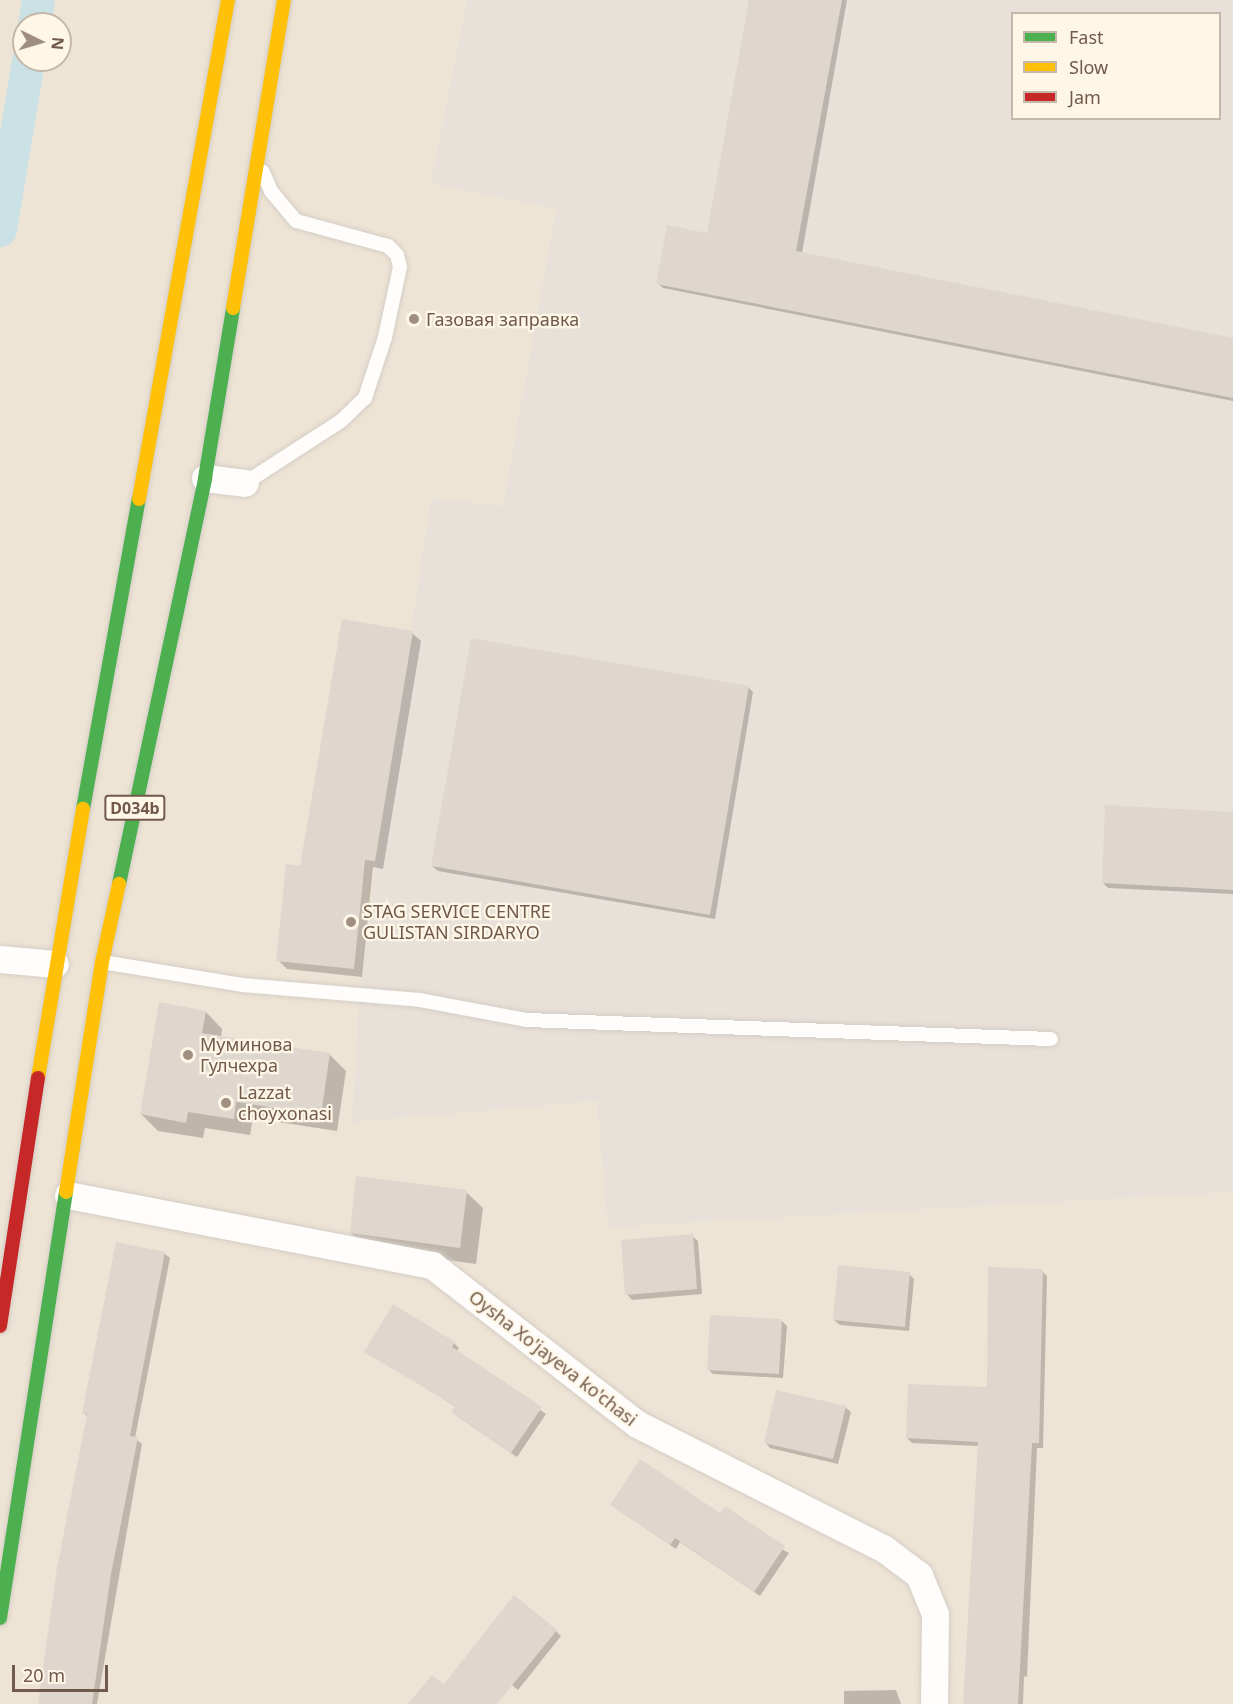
<!DOCTYPE html>
<html>
<head>
<meta charset="utf-8">
<style>
  body { margin:0 }
  #map { position:relative; width:1233px; height:1704px; overflow:hidden; background:#f5f1e8; font-family:"Noto Sans",sans-serif }
  div>[style] { position:absolute }
  .residential>* { inset:0; background:#eee4d5 }
  .industrial>* { inset:0; background:#e8e1d9 }
  .shadow>* { inset:0; background:#0003 }
  .canal>* { height:33px; margin:-16.5px; padding:0 16.5px; transform-origin:16.5px; border-radius:16.5px; background:#cae2e5 }
  .building>* { inset:0; background:#dfd7ce }
  .roads { filter:drop-shadow(0 0 2px #d4cdc5) drop-shadow(0 0 2px #d4cdc5) }
  .lane>* { height:14px; margin:-7px; padding:0 7px; transform-origin:7px; border-radius:7px; background:#fefdfc }
  .street>* { height:27px; margin:-13.5px; padding:0 13.5px; transform-origin:13.5px; border-radius:13.5px; background:#fefdfc }
  .fast>* { height:14px; margin:-7px; padding:0 7px; transform-origin:7px; border-radius:7px; background:#4caf50 }
  .slow>* { height:14px; margin:-7px; padding:0 7px; transform-origin:7px; border-radius:7px; background:#ffc107 }
  .jam>* { height:14px; margin:-7px; padding:0 7px; transform-origin:7px; border-radius:7px; background:#c62828 }
  .dots>* { width:16px; height:16px; translate:-50% -50%; box-sizing:border-box; border:3px solid #fef7e8; border-radius:50% }
  span { translate:-50% -50%; white-space:nowrap; text-align:center; line-height:1.15; -webkit-text-stroke:4.5px #fef7e8; paint-order:stroke }
  .shield-label span { padding:2px 4px; background:#fef7e8; border:2px solid; border-radius:4px; -webkit-text-stroke-width:0 }
  .shield-label { font-size:16px; color:#725a4a; font-weight:700 }
  .poi-label { font-size:18px; color:#725a4a }
  .left { translate:0 -50%; text-align:left }
  .street-label { font-size:18px; color:#725a4a }
  .legend { position:absolute; left:1011px; top:12px; width:210px; height:108px; box-sizing:border-box; background:#fef7e8; border:2px solid #c6b8a9; margin:0; padding:8px 10px; list-style:none; font-size:18px; color:#725a4a }
  .legend li { display:flex; align-items:center; gap:12px; height:30px }
  .legend b { width:30px; border:2px solid #c6b8a9 }
  .north { position:absolute; left:12px; top:12px; width:60px; height:60px; box-sizing:border-box; background:#fef7e8; border:2px solid #c6b8a9; border-radius:50%; rotate:95deg; font-size:16px; font-weight:700; line-height:24px; text-align:center; color:#725a4a }
  .north::after { content:''; display:block; margin:auto; width:21px; height:27px; background:#a08f81; clip-path:polygon(50% 0,100% 100%,50% 72%,0 100%) }
  .scale { position:absolute; left:12px; top:1665px; width:96px; height:27px; box-sizing:border-box; border:3px solid #725a4a; border-top:0; padding-left:8px; font-size:18px; line-height:21px; white-space:nowrap; color:#725a4a; -webkit-text-stroke:4px #fef7e8; paint-order:stroke }
</style>
</head>
<body>
<div id="map">
  <div class="residential">
    <div style="clip-path:polygon(evenodd,0 0,1233px 0,1233px 1704px,0 1704px,0 0,1012px 14px,1220px 14px,1220px 118px,1012px 118px,1012px 14px,0 0,24px 24px,60px 24px,60px 60px,24px 60px,24px 24px)"></div>
  </div>
  <div class="industrial">
    <div style="clip-path:polygon(evenodd,467px 0,1233px 0,1233px 1192px,608px 1227px,597px 1101px,352px 1122px,362px 961px,431px 498px,503px 506px,556px 209px,431px 183px,467px 0,1012px 14px,1220px 14px,1220px 118px,1012px 118px,1012px 14px)"></div>
  </div>
  <div class="shadow">
    <div style="clip-path:polygon(751px 0,847px 0,802px 253px,1233px 339px,1233px 401px,663px 288px,657px 283px,708px 235px)"></div>
    <div style="clip-path:polygon(412px 633px,421px 641px,383px 869px,373px 867px,362px 977px,287px 969px,278px 960px,301px 867px)"></div>
    <div style="clip-path:polygon(748px 687px,753px 692px,715px 919px,438px 871px,432px 866px)"></div>
    <div style="clip-path:polygon(1233px 813px,1233px 894px,1108px 888px,1103px 883px)"></div>
    <div style="clip-path:polygon(206px 1012px,222px 1029px,221px 1038px,330px 1055px,346px 1071px,337px 1131px,253px 1118px,250px 1135px,205px 1128px,203px 1138px,158px 1131px,141px 1114px)"></div>
    <div style="clip-path:polygon(466px 1192px,483px 1208px,476px 1264px,368px 1249px,351px 1233px)"></div>
    <div style="clip-path:polygon(692px 1236px,698px 1241px,702px 1294px,632px 1300px,627px 1294px)"></div>
    <div style="clip-path:polygon(164px 1253px,170px 1258px,135px 1438px,142px 1444px,97px 1704px,40px 1704px,88px 1417px,84px 1413px)"></div>
    <div style="clip-path:polygon(1042px 1271px,1047px 1276px,1043px 1448px,1037px 1448px,1027px 1677px,1024px 1676px,1023px 1704px,964px 1704px,979px 1446px,912px 1443px,907px 1438px,988px 1389px)"></div>
    <div style="clip-path:polygon(909px 1274px,914px 1279px,909px 1331px,840px 1325px,834px 1320px)"></div>
    <div style="clip-path:polygon(782px 1321px,787px 1326px,783px 1378px,713px 1374px,708px 1369px)"></div>
    <div style="clip-path:polygon(454px 1343px,459px 1348px,456px 1352px,546px 1414px,517px 1457px,458px 1417px,453px 1412px,456px 1407px,366px 1351px)"></div>
    <div style="clip-path:polygon(845px 1407px,851px 1412px,838px 1464px,770px 1448px,765px 1442px)"></div>
    <div style="clip-path:polygon(612px 1505px,720px 1515px,789px 1553px,760px 1596px,680px 1542px,676px 1549px)"></div>
    <div style="clip-path:polygon(556px 1631px,561px 1636px,518px 1690px,506px 1680px,487px 1704px,410px 1704px)"></div>
    <div style="clip-path:polygon(896px 1690px,901px 1704px,844px 1704px,844px 1691px)"></div>
  </div>
  <div class="canal">
    <div style="left:34px;top:24px;width:24px;rotate:-81deg"></div>
    <div style="left:0;top:230px;width:172px;rotate:-80.6deg"></div>
  </div>
  <div class="building">
    <div style="clip-path:polygon(749px 0,842px 0,796px 251px,1233px 338px,1233px 398px,656px 284px,667px 225px,707px 233px)"></div>
    <div style="clip-path:polygon(342px 619px,413px 631px,375px 861px,365px 860px,354px 969px,276px 961px,286px 864px,300px 866px)"></div>
    <div style="clip-path:polygon(471px 638px,749px 686px,710px 915px,431px 866px)"></div>
    <div style="clip-path:polygon(1105px 805px,1233px 812px,1233px 890px,1102px 883px)"></div>
    <div style="clip-path:polygon(159px 1002px,206px 1011px,202px 1033px,330px 1053px,321px 1115px,236px 1102px,234px 1119px,188px 1112px,186px 1123px,140px 1114px)"></div>
    <div style="clip-path:polygon(356px 1176px,467px 1190px,460px 1248px,350px 1233px)"></div>
    <div style="clip-path:polygon(693px 1234px,697px 1289px,625px 1295px,621px 1240px)"></div>
    <div style="clip-path:polygon(116px 1242px,165px 1252px,130px 1436px,138px 1437px,111px 1574px,92px 1704px,38px 1704px,57px 1568px,87px 1414px,82px 1413px)"></div>
    <div style="clip-path:polygon(838px 1265px,910px 1272px,905px 1327px,833px 1320px)"></div>
    <div style="clip-path:polygon(988px 1267px,1043px 1269px,1039px 1443px,1032px 1443px,1018px 1704px,963px 1704px,978px 1442px,906px 1438px,908px 1384px,987px 1387px)"></div>
    <div style="clip-path:polygon(393px 1304px,455px 1342px,452px 1347px,542px 1407px,511px 1453px,451px 1412px,455px 1406px,364px 1352px)"></div>
    <div style="clip-path:polygon(710px 1315px,782px 1319px,779px 1374px,707px 1370px)"></div>
    <div style="clip-path:polygon(776px 1390px,846px 1406px,833px 1459px,764px 1443px)"></div>
    <div style="clip-path:polygon(640px 1459px,720px 1513px,725px 1506px,785px 1546px,754px 1592px,675px 1538px,670px 1545px,610px 1505px)"></div>
    <div style="clip-path:polygon(514px 1595px,557px 1630px,497px 1704px,408px 1704px,432px 1675px,444px 1684px)"></div>
  </div>
  <div class="roads">
    <div class="lane">
      <div style="left:245px;top:483px;width:114px;rotate:-32.9deg"></div>
      <div style="left:341px;top:421px;width:33px;rotate:-44deg"></div>
      <div style="left:365px;top:398px;width:64px;rotate:-71.8deg"></div>
      <div style="left:385px;top:337px;width:72px;rotate:-77.9deg"></div>
      <div style="left:400px;top:267px;width:12px;rotate:-104deg"></div>
      <div style="left:397px;top:255px;width:13px;rotate:-135deg"></div>
      <div style="left:388px;top:246px;width:95px;rotate:-164.8deg"></div>
      <div style="left:296px;top:221px;width:39px;rotate:-130deg"></div>
      <div style="left:271px;top:191px;width:21px;rotate:-113deg"></div>
      <div style="left:102px;top:962px;width:142px;rotate:9.3deg"></div>
      <div style="left:242px;top:985px;width:178px;rotate:4.8deg"></div>
      <div style="left:419px;top:1000px;width:110px;rotate:10.5deg"></div>
      <div style="left:527px;top:1020px;width:524px;rotate:2.08deg"></div>
    </div>
    <div class="street">
      <div style="left:205px;top:478px;width:40px;rotate:7.1deg"></div>
      <div style="left:0;top:959px;width:55px;rotate:5.2deg"></div>
      <div style="left:68px;top:1195px;width:371px;rotate:10.9deg"></div>
      <div style="left:432px;top:1265px;width:259px;rotate:37.8deg"></div>
      <div style="left:637px;top:1424px;width:275px;rotate:26.8deg"></div>
      <div style="left:883px;top:1548px;width:45px;rotate:36.9deg"></div>
      <div style="left:919px;top:1575px;width:42px;rotate:67.7deg"></div>
      <div style="left:935px;top:1614px;width:90px;rotate:90.6deg"></div>
    </div>
    <div class="fast">
      <div style="left:83px;top:809px;width:315px;rotate:-79.8deg"></div>
      <div style="left:119px;top:884px;width:415px;rotate:-78deg"></div>
      <div style="left:205px;top:478px;width:172px;rotate:-80.6deg"></div>
      <div style="left:0;top:1618px;width:431px;rotate:-81.2deg"></div>
    </div>
    <div class="slow">
      <div style="left:233px;top:308px;width:312px;rotate:-80.6deg"></div>
      <div style="left:139px;top:499px;width:507px;rotate:-79.89deg"></div>
      <div style="left:38px;top:1078px;width:273px;rotate:-80.5deg"></div>
      <div style="left:66px;top:1192px;width:233px;rotate:-81.1deg"></div>
      <div style="left:102px;top:962px;width:80px;rotate:-77.7deg"></div>
    </div>
    <div class="jam">
      <div style="left:0;top:1326px;width:251px;rotate:-81.3deg"></div>
    </div>
  </div>
  <div class="dots">
    <div style="left:414px;top:319px;background:#a08f81"></div>
    <div style="left:351px;top:922px;background:#a08f81"></div>
    <div style="left:188px;top:1055px;background:#a08f81"></div>
    <div style="left:226px;top:1103px;background:#a08f81"></div>
  </div>
  <div class="shield-label">
    <span style="left:135px;top:808px">D034b</span>
  </div>
  <div class="poi-label">
    <span class="left" style="left:426px;top:319px">Газовая заправка</span>
    <span class="left" style="left:363px;top:922px">STAG SERVICE CENTRE<br>GULISTAN SIRDARYO</span>
    <span class="left" style="left:200px;top:1055px">Муминова<br>Гулчехра</span>
    <span class="left" style="left:238px;top:1103px">Lazzat<br>choyxonasi</span>
  </div>
  <div class="street-label">
    <span style="left:553px;top:1358px;rotate:38deg">Oysha Xo'jayeva ko'chasi</span>
  </div>
  <ul class="legend">
  <li><b style="height:8px;background:#4caf50"></b>Fast</li>
  <li><b style="height:8px;background:#ffc107"></b>Slow</li>
  <li><b style="height:8px;background:#c62828"></b>Jam</li>
  </ul>
  <div class="north">N</div>
  <div class="scale">20 m</div>
</div>
</body>
</html>
